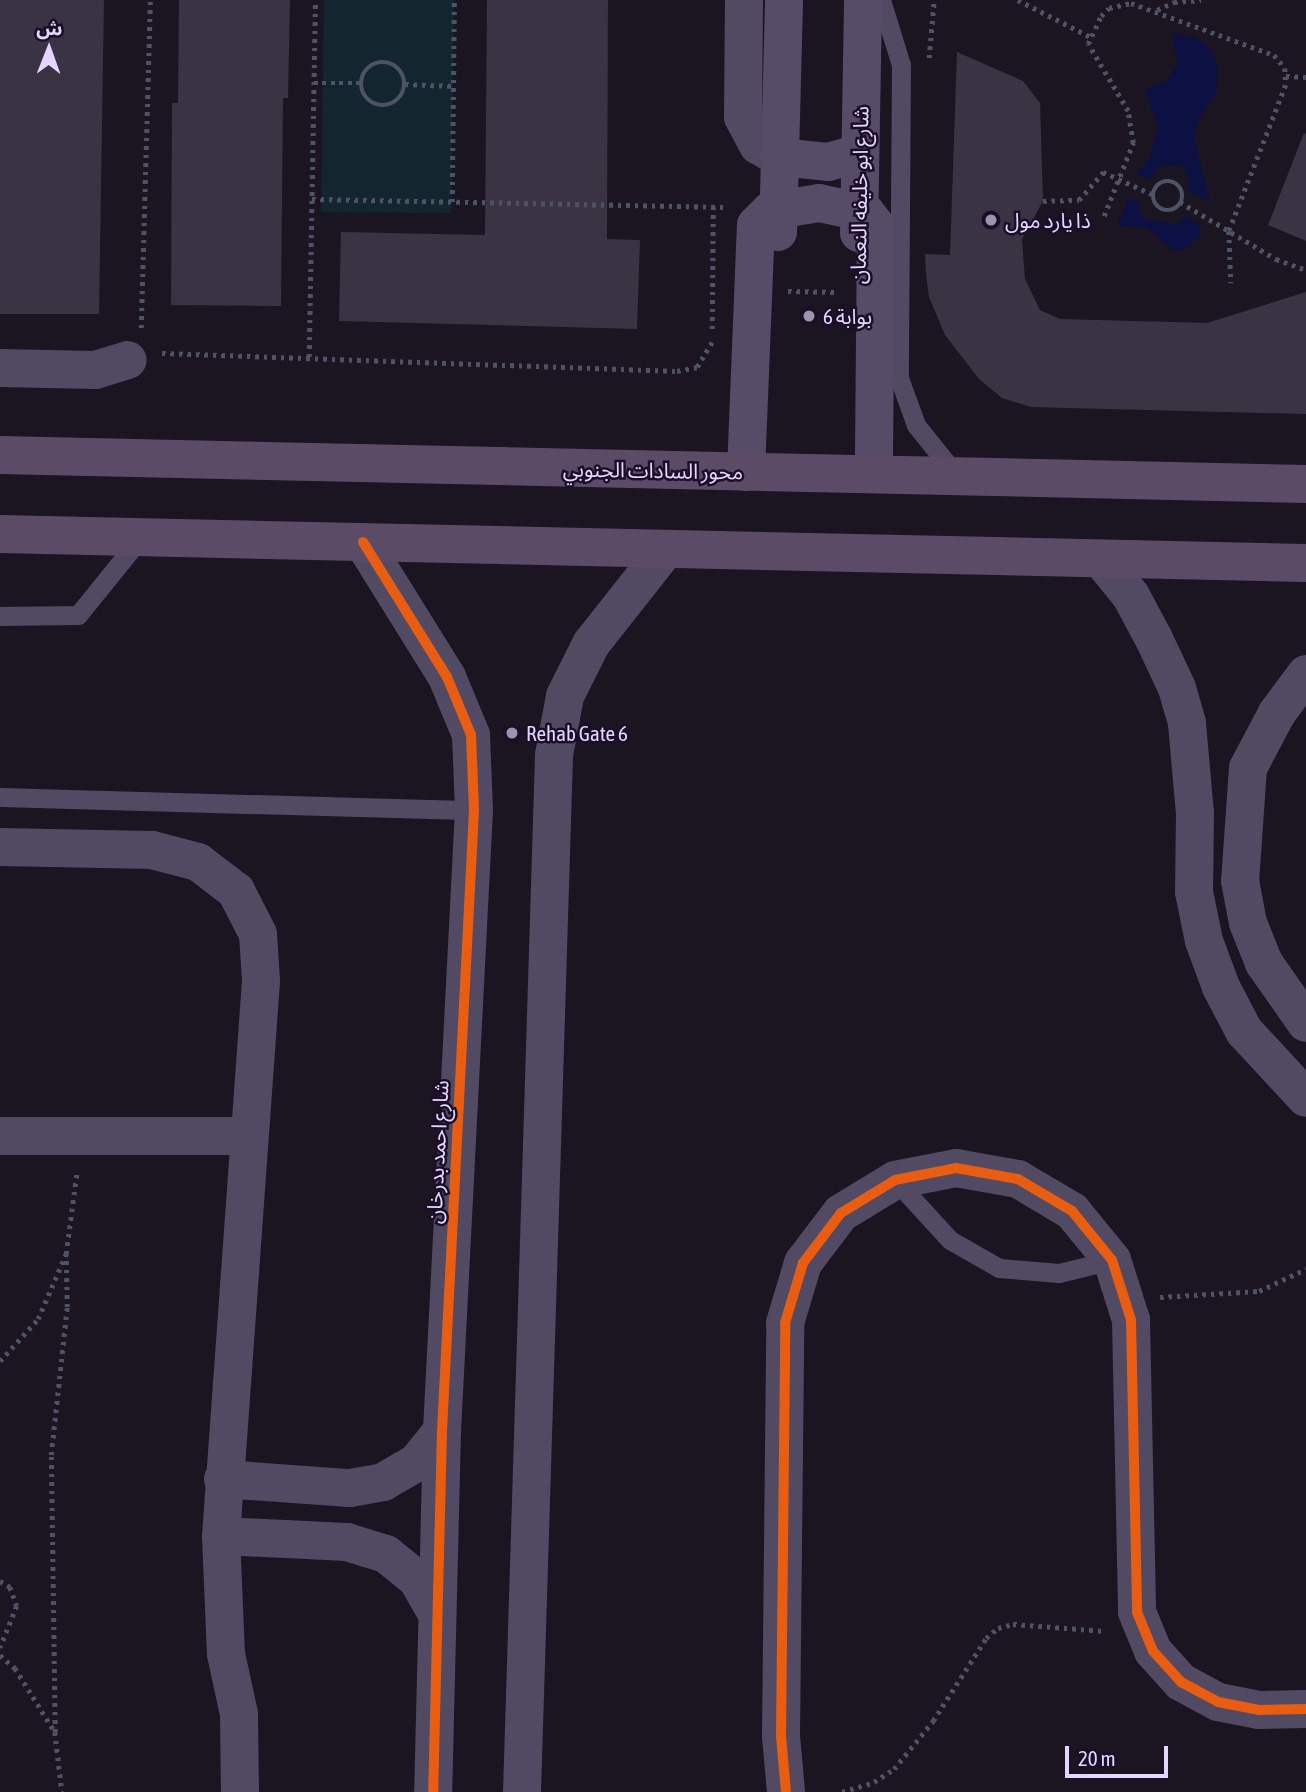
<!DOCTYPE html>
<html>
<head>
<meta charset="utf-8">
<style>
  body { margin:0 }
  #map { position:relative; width:1306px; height:1792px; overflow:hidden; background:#1b1521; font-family:"Asap Condensed","Noto Sans Arabic",sans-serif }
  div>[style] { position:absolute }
  .green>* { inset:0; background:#13262f }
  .water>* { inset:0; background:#0c1042 }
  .building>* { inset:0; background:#3a3343 }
  .path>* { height:4.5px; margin-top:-2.25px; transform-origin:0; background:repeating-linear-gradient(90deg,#4d5265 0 3.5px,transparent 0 8.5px) }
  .path>.ring { margin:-2.25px; padding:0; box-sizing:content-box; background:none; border:4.5px solid #4d5265; border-radius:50% }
  .lane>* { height:19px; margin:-9.5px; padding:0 9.5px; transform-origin:9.5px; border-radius:9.5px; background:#514a62 }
  .street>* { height:38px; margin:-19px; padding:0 19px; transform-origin:19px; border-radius:19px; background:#514a62 }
  .secondary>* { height:38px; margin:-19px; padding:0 19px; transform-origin:19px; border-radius:19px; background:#564c68 }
  .primary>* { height:38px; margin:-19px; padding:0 19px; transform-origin:19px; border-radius:19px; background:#5c4b67 }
  .cycleway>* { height:10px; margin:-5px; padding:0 5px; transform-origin:5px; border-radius:5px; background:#e95d12 }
  .dots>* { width:19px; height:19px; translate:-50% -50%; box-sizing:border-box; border:4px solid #1a0f27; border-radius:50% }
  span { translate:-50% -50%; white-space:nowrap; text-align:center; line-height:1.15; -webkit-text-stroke:5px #1a0f27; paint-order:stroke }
  .street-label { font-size:21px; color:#e5d5ff }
  .poi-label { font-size:21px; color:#e5d5ff }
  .left { translate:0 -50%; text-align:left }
  .north { position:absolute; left:14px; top:14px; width:70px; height:70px; -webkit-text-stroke:5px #1a0f27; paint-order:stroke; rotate:1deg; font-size:19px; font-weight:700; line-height:28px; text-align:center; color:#e5d5ff }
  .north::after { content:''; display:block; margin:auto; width:24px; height:32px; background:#e5d5ff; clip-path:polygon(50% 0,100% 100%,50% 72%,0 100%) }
  .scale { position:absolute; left:1065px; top:1746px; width:103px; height:32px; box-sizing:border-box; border:4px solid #e5d5ff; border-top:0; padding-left:9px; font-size:21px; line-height:24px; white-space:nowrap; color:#e5d5ff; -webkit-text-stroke:5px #1a0f27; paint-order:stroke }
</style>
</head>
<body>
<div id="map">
  <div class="green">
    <div style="clip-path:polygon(324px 0,454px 0,451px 213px,321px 212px)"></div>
  </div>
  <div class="water">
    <div style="clip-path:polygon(1172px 33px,1196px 38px,1211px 49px,1218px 67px,1216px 94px,1198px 120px,1194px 137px,1210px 201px,1188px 192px,1188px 174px,1182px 166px,1160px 165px,1151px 180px,1136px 174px,1149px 159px,1158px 128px,1145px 89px,1166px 81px,1177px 66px)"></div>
    <div style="clip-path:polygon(1129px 198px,1140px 203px,1139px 212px,1146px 219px,1176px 224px,1186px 216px,1198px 223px,1201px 234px,1187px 248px,1174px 251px,1146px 228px,1117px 225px)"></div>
  </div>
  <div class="building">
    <div style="clip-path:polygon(0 0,104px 0,99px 314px,0 314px)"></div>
    <div style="clip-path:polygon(179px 0,290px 0,288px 98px,283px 98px,281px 306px,171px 305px,172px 103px,178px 103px)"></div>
    <div style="clip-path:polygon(487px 0,608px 0,607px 239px,640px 240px,637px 329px,339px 321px,341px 232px,485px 235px)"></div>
    <div style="clip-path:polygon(957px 52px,1023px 81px,1040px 103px,1043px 201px,1022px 239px,1025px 279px,1040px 310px,1060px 319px,1207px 323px,1306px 292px,1306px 414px,1031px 407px,1002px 398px,979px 379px,945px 335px,929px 297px,926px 274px,925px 254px,950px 255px)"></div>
    <div style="clip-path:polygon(1304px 133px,1306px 134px,1306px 241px,1268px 225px)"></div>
  </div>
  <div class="path">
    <div style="left:1018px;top:0;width:80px;rotate:26.9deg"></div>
    <div style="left:1157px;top:10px;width:19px;rotate:-25deg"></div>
    <div style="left:1174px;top:2px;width:27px;rotate:-4deg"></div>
    <div style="left:929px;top:58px;width:58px;rotate:-85.1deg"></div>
    <div class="ring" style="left:361px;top:62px;width:39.5px;height:39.5px"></div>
    <div style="left:1286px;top:76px;width:20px;rotate:3deg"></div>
    <div style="left:314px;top:83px;width:47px"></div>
    <div style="left:405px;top:84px;width:48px;rotate:2.4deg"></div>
    <div class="ring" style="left:1153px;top:181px;width:25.5px;height:25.5px"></div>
    <div style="left:312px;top:199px;width:415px;rotate:1.1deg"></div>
    <div style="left:1043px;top:201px;width:36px;rotate:-2deg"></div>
    <div style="left:1079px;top:200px;width:37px;rotate:-49deg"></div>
    <div style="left:1103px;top:172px;width:56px;rotate:24.3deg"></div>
    <div style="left:452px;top:202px;width:202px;rotate:-89.4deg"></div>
    <div style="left:1180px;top:202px;width:112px;rotate:30.7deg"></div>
    <div style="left:1276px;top:259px;width:32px;rotate:20deg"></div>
    <div style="left:1104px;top:216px;width:79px;rotate:-68.3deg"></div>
    <div style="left:1133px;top:143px;width:32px;rotate:-99deg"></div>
    <div style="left:1128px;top:111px;width:78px;rotate:-120.8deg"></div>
    <div style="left:1088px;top:44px;width:31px;rotate:-65deg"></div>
    <div style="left:1101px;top:16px;width:11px;rotate:-45deg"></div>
    <div style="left:1109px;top:8px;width:23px;rotate:-13deg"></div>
    <div style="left:1131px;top:3px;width:152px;rotate:20deg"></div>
    <div style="left:1274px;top:55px;width:17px;rotate:50deg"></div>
    <div style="left:1285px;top:68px;width:17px;rotate:87deg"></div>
    <div style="left:1286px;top:85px;width:157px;rotate:111.3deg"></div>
    <div style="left:1229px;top:231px;width:52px;rotate:87.8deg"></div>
    <div style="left:788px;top:291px;width:51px;rotate:1.1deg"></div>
    <div style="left:141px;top:328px;width:328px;rotate:-88.4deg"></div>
    <div style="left:712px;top:329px;width:122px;rotate:-89.5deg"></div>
    <div style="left:162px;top:353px;width:515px;rotate:2deg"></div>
    <div style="left:677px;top:371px;width:20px;rotate:-11deg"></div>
    <div style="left:697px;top:367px;width:29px;rotate:-59deg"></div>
    <div style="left:309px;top:357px;width:357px;rotate:-89deg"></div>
    <div style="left:1160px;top:1297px;width:99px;rotate:-3.5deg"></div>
    <div style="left:1259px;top:1291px;width:52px;rotate:-25.1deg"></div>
    <div style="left:0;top:1361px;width:57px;rotate:-47.9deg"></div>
    <div style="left:38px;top:1319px;width:71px;rotate:-66.7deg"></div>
    <div style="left:66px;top:1254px;width:85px;rotate:-82.5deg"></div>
    <div style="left:0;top:1581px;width:12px;rotate:31deg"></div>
    <div style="left:10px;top:1587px;width:20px;rotate:70deg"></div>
    <div style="left:17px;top:1606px;width:45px;rotate:112deg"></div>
    <div style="left:0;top:1655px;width:20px;rotate:41deg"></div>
    <div style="left:15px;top:1668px;width:75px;rotate:58deg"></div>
    <div style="left:55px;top:1732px;width:60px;rotate:83.3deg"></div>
    <div style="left:55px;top:1732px;width:277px;rotate:-90.8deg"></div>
    <div style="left:51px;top:1455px;width:149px;rotate:-83.8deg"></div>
    <div style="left:67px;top:1307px;width:53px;rotate:-91.1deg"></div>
    <div style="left:842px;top:1792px;width:34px;rotate:-17deg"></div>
    <div style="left:874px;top:1782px;width:24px;rotate:-33deg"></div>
    <div style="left:894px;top:1769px;width:62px;rotate:-50.9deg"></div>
    <div style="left:933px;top:1721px;width:98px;rotate:-57.4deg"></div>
    <div style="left:986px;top:1638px;width:16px;rotate:-40deg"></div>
    <div style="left:998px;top:1628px;width:16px;rotate:-15deg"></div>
    <div style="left:1013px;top:1624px;width:93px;rotate:4.3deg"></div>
  </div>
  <div class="lane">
    <div style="left:881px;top:0;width:68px;rotate:72.9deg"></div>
    <div style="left:901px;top:65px;width:313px;rotate:90.4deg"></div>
    <div style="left:899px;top:378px;width:50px;rotate:70.1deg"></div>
    <div style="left:916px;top:425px;width:64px;rotate:51.3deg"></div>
    <div style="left:0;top:616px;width:78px;rotate:-0.7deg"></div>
    <div style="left:78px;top:615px;width:100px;rotate:-51.1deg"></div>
    <div style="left:0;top:797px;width:474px;rotate:1.6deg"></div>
    <div style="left:895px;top:1180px;width:81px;rotate:47.5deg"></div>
    <div style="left:950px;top:1240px;width:56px;rotate:29.7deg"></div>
    <div style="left:999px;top:1268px;width:60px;rotate:4.8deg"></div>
    <div style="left:1059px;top:1273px;width:55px;rotate:-13.8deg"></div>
  </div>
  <div class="street">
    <div style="left:744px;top:0;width:117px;rotate:90.5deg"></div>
    <div style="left:743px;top:117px;width:32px;rotate:62deg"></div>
    <div style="left:758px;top:145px;width:24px;rotate:30deg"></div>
    <div style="left:0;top:368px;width:95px;rotate:1.2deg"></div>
    <div style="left:95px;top:370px;width:34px;rotate:-17deg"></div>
    <div style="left:363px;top:542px;width:159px;rotate:58.1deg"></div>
    <div style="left:447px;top:677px;width:63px;rotate:67.5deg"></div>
    <div style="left:471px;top:735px;width:75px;rotate:87.7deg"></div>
    <div style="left:474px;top:810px;width:622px;rotate:92.95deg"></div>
    <div style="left:442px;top:1431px;width:361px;rotate:91.4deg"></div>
    <div style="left:1101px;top:559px;width:48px;rotate:51deg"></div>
    <div style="left:1131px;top:596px;width:49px;rotate:61.9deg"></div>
    <div style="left:1154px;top:639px;width:54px;rotate:64.9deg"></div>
    <div style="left:1177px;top:688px;width:37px;rotate:74deg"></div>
    <div style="left:1187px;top:724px;width:89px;rotate:84.9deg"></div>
    <div style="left:1195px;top:813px;width:79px;rotate:90.7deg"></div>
    <div style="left:1194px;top:892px;width:50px;rotate:78.5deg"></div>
    <div style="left:1204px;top:941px;width:49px;rotate:69.7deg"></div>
    <div style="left:1221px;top:987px;width:50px;rotate:62.4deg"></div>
    <div style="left:1244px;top:1031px;width:91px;rotate:47.2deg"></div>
    <div style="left:1306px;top:674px;width:49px;rotate:126.6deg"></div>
    <div style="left:1277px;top:713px;width:62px;rotate:117.8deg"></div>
    <div style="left:1248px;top:768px;width:113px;rotate:94deg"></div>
    <div style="left:1240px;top:881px;width:43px;rotate:79.2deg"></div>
    <div style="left:1248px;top:923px;width:43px;rotate:68.2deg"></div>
    <div style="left:1264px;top:963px;width:73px;rotate:55deg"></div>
    <div style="left:0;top:847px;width:152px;rotate:1.1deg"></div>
    <div style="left:152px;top:850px;width:48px;rotate:14.6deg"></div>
    <div style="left:198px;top:862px;width:48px;rotate:37.3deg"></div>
    <div style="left:236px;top:891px;width:48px;rotate:62.9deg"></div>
    <div style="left:258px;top:934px;width:47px;rotate:86.3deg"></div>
    <div style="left:261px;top:981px;width:556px;rotate:94.12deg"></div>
    <div style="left:221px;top:1536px;width:118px;rotate:87.6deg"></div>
    <div style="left:226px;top:1654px;width:61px;rotate:77.8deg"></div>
    <div style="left:239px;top:1714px;width:78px;rotate:89.3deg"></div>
    <div style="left:0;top:1136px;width:249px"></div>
    <div style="left:223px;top:1479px;width:127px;rotate:4.1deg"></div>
    <div style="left:350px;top:1488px;width:34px;rotate:-10deg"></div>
    <div style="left:383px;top:1482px;width:39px;rotate:-30deg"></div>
    <div style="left:417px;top:1462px;width:40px;rotate:-51deg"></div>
    <div style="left:221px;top:1536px;width:126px;rotate:2.7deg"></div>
    <div style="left:347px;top:1542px;width:41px;rotate:17.1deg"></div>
    <div style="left:386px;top:1554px;width:40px;rotate:39deg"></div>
    <div style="left:417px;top:1579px;width:40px;rotate:60.3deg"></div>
    <div style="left:522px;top:1792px;width:1037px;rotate:-88.23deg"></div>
    <div style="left:554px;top:755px;width:60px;rotate:-79.4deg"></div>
    <div style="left:565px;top:696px;width:58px;rotate:-63.4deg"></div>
    <div style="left:591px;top:644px;width:121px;rotate:-51.7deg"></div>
    <div style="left:786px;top:1792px;width:56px;rotate:-95.1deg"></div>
    <div style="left:781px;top:1736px;width:413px;rotate:-89.4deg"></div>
    <div style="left:785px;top:1323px;width:63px;rotate:-73.3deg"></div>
    <div style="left:803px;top:1263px;width:63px;rotate:-52.8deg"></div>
    <div style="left:841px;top:1213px;width:63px;rotate:-31.4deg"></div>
    <div style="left:895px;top:1180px;width:62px;rotate:-11.1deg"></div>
    <div style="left:956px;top:1168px;width:63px;rotate:10.1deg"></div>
    <div style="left:1018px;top:1179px;width:63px;rotate:30.7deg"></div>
    <div style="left:1072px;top:1211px;width:63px;rotate:50.8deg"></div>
    <div style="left:1112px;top:1260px;width:63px;rotate:72.4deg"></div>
    <div style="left:1131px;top:1320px;width:292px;rotate:88.8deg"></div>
    <div style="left:1137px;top:1612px;width:42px;rotate:67.7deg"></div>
    <div style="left:1153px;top:1651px;width:42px;rotate:47.9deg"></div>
    <div style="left:1181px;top:1682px;width:42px;rotate:28.4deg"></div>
    <div style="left:1218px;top:1702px;width:42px;rotate:11deg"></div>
    <div style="left:1259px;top:1710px;width:47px;rotate:-1.2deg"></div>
  </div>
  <div class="secondary">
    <div style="left:779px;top:157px;width:49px;rotate:5.8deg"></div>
    <div style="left:828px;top:162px;width:33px;rotate:-16deg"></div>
    <div style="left:778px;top:232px;width:232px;rotate:-88.5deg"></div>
    <div style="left:859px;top:233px;width:233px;rotate:-89deg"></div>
    <div style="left:746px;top:472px;width:247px;rotate:-87.7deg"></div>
    <div style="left:756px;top:225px;width:20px;rotate:-45deg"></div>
    <div style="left:770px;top:211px;width:50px;rotate:-9.3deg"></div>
    <div style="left:819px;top:203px;width:48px;rotate:12deg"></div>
    <div style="left:866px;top:213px;width:16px;rotate:52deg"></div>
    <div style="left:876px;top:226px;width:247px;rotate:90.5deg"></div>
  </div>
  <div class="primary">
    <div style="left:0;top:455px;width:1306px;rotate:1.27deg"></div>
    <div style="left:0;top:534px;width:1306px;rotate:1.27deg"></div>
  </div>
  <div class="cycleway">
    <div style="left:363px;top:542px;width:159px;rotate:58.1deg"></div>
    <div style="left:447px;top:677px;width:63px;rotate:67.5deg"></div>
    <div style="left:471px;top:735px;width:75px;rotate:87.7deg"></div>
    <div style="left:474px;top:810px;width:622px;rotate:92.95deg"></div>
    <div style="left:442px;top:1431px;width:361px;rotate:91.4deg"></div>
    <div style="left:786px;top:1792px;width:56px;rotate:-95.1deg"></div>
    <div style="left:781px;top:1736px;width:413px;rotate:-89.4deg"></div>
    <div style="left:785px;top:1323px;width:63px;rotate:-73.3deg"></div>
    <div style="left:803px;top:1263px;width:63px;rotate:-52.8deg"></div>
    <div style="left:841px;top:1213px;width:63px;rotate:-31.4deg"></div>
    <div style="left:895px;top:1180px;width:62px;rotate:-11.1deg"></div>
    <div style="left:956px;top:1168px;width:63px;rotate:10.1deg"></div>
    <div style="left:1018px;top:1179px;width:63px;rotate:30.7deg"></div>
    <div style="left:1072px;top:1211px;width:63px;rotate:50.8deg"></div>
    <div style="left:1112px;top:1260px;width:63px;rotate:72.4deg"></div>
    <div style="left:1131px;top:1320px;width:292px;rotate:88.8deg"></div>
    <div style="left:1137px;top:1612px;width:42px;rotate:67.7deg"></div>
    <div style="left:1153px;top:1651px;width:42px;rotate:47.9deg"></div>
    <div style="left:1181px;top:1682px;width:42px;rotate:28.4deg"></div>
    <div style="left:1218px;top:1702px;width:42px;rotate:11deg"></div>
    <div style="left:1259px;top:1710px;width:47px;rotate:-1.2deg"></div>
  </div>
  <div class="dots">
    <div style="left:991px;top:220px;background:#9e92b1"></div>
    <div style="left:809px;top:316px;background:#9e92b1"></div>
    <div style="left:512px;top:733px;background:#9e92b1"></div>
  </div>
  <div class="street-label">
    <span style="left:859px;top:195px;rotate:-89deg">شارع ابو خليفه النعمان</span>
    <span style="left:653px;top:470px;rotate:1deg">محور السادات الجنوبي</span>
    <span style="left:437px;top:1152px;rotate:-87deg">شارع احمد بدرخان</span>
  </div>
  <div class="poi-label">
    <span class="left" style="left:1005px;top:220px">ذا يارد مول</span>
    <span class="left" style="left:823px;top:316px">بوابة 6</span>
    <span class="left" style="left:526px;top:733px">Rehab Gate 6</span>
  </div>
  <div class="north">ش</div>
  <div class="scale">20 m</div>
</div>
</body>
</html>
